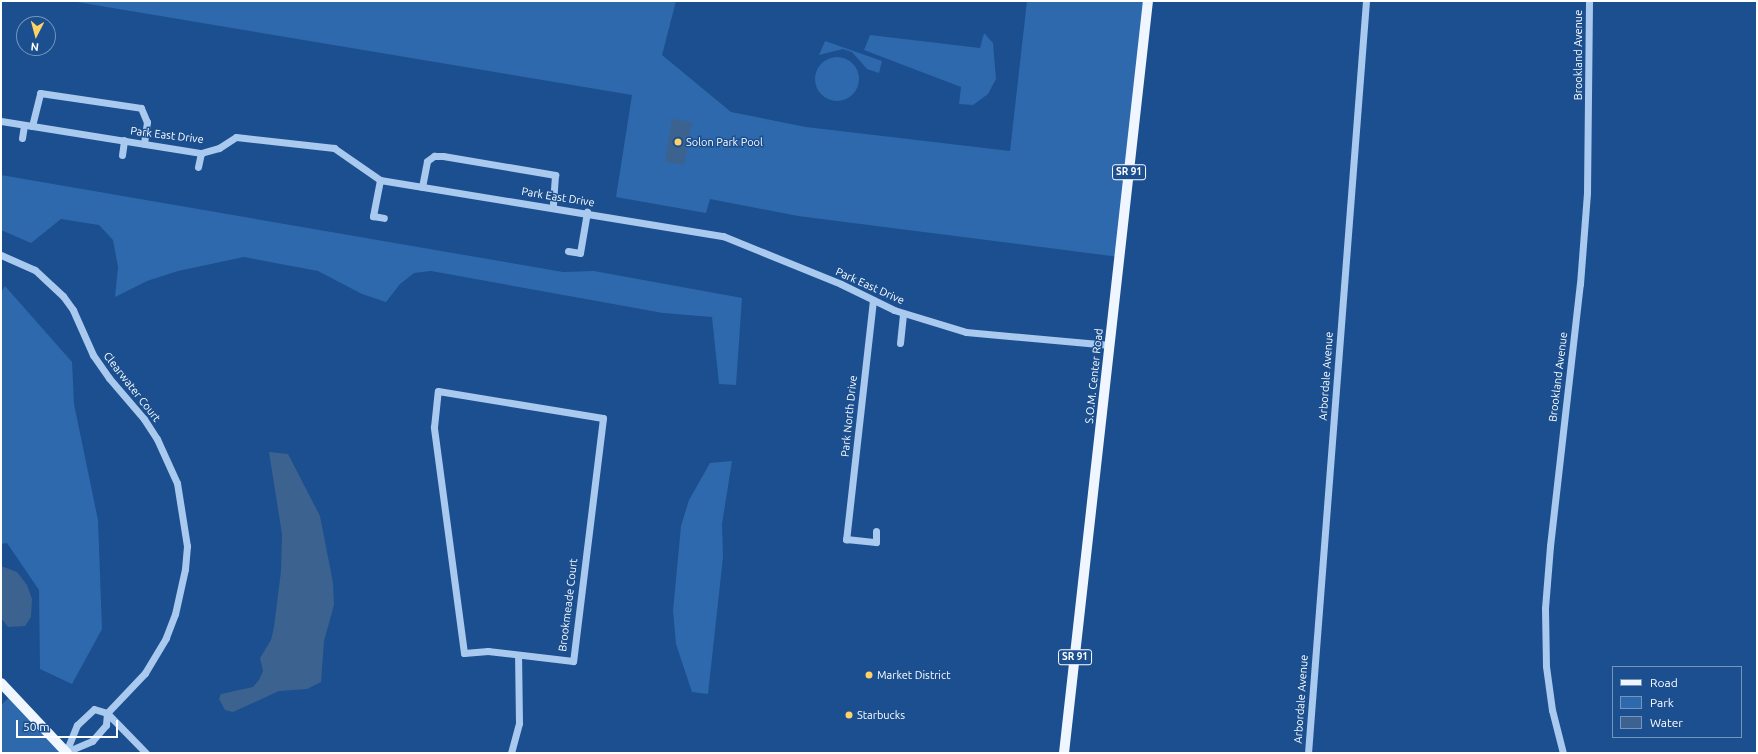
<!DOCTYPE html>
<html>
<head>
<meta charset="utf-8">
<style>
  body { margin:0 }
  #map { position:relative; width:1758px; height:754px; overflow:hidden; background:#1b4f8f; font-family:Ubuntu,sans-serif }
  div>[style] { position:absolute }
  .green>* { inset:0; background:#2e69ad }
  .round { border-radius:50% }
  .water>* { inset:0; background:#3c6290 }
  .minor>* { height:7px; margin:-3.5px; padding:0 3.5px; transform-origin:3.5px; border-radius:3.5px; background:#a9c9ee }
  .major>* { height:10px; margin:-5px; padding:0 5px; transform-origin:5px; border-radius:5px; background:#f0f6ff }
  .dots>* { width:11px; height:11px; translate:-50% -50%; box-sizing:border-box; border:2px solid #1b4f8f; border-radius:50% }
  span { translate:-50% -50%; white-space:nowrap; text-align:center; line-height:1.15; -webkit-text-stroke:3px #1b4f8f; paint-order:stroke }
  .shield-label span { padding:1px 3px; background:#1b4f8f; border:1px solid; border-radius:3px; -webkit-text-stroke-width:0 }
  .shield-label { font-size:10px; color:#fff; font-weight:700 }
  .street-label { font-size:11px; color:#fff }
  .poi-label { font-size:11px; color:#fff }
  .left { translate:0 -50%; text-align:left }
  .frame { position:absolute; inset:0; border:2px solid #fff; pointer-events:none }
  .legend { position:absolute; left:1612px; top:666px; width:130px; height:72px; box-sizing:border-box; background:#1b4f8f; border:1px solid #7695bc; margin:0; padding:5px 7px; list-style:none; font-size:12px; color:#fff }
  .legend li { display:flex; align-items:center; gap:8px; height:20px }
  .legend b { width:20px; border:1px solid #7695bc }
  .north { position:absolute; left:16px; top:16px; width:40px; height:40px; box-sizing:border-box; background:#1b4f8f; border:1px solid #7695bc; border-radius:50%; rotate:186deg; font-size:11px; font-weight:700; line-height:16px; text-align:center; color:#fff }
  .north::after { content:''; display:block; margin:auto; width:14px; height:18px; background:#ffd166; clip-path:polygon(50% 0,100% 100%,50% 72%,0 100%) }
  .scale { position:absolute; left:16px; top:720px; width:102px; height:18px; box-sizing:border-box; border:2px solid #fff; border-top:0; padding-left:5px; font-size:12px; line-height:14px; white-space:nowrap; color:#fff; -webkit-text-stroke:3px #1b4f8f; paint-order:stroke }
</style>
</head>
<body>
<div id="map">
  <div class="green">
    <div style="clip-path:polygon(71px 1px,676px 1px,662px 55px,731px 112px,806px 127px,1010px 151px,1027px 1px,1148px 1px,1119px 257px,798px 216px,710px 199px,706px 213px,616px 197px,632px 95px)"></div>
    <div style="clip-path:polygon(984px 33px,993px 43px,996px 79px,988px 94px,973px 105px,959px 104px,961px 87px,864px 50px,870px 35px,980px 48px)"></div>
    <div style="clip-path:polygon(825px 41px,882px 61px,879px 73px,867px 69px,852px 52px,843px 49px,819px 55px)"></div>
    <div class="round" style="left:815px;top:57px;width:44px;height:44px"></div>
    <div style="clip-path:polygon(1px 175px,563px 272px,594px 271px,742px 298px,736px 385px,719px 384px,712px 317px,663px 313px,431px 271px,414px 273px,400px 284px,386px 302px,362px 294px,318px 271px,244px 257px,178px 271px,147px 281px,115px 297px,118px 267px,113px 240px,99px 225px,61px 219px,31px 243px,1px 230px)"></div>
    <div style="clip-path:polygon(5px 286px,72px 362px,74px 404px,98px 520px,102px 629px,72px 684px,40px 669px,39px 590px,7px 543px,1px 544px,1px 292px)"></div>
    <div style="clip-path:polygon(732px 461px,722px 524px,723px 557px,708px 694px,692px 692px,676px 644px,673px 611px,681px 526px,689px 500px,710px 463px)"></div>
    <div style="clip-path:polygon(12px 695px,67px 753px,1px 753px,1px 705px)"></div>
  </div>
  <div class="water">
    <div style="clip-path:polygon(672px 119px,692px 122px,684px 165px,665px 162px)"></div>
    <div style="clip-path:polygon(269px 452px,288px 454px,320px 516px,333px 583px,334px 605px,324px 641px,321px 682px,307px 689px,279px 691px,233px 712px,225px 710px,219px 699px,221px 694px,253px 687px,259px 680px,263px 671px,260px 658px,271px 640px,274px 627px,281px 571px,282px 534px)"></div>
    <div style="clip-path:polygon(1px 566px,17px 572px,27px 585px,32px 599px,31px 617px,25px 626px,8px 627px,1px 618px)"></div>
  </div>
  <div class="minor">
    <div style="left:1px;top:121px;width:203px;rotate:9.1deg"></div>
    <div style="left:201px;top:153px;width:19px;rotate:-16deg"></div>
    <div style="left:219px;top:148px;width:20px;rotate:-33deg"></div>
    <div style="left:236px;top:137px;width:99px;rotate:6.4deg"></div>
    <div style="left:334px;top:148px;width:56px;rotate:34.8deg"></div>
    <div style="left:380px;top:180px;width:348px;rotate:9.3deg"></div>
    <div style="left:723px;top:236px;width:127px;rotate:22.1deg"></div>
    <div style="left:841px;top:284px;width:59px;rotate:26.1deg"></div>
    <div style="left:894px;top:310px;width:75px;rotate:17deg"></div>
    <div style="left:966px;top:332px;width:144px;rotate:5.2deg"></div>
    <div style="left:32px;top:126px;width:34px;rotate:-76deg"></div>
    <div style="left:40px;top:93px;width:102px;rotate:8.4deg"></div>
    <div style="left:141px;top:108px;width:15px;rotate:67deg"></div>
    <div style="left:147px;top:122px;width:22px;rotate:98deg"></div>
    <div style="left:22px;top:138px;width:13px;rotate:-81deg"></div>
    <div style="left:122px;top:155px;width:15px;rotate:-82deg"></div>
    <div style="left:198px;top:167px;width:14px;rotate:-78deg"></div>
    <div style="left:380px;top:180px;width:37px;rotate:101deg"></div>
    <div style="left:373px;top:216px;width:11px;rotate:10deg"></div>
    <div style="left:422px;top:187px;width:26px;rotate:-79deg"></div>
    <div style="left:427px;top:161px;width:9px;rotate:-36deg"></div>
    <div style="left:434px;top:156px;width:9px"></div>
    <div style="left:443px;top:156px;width:114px;rotate:9.6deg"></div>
    <div style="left:555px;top:175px;width:32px;rotate:94deg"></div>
    <div style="left:568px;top:251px;width:12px;rotate:9deg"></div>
    <div style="left:580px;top:253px;width:42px;rotate:-80.3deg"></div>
    <div style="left:1px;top:255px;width:37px;rotate:24deg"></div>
    <div style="left:35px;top:270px;width:38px;rotate:43deg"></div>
    <div style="left:63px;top:296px;width:17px;rotate:54deg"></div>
    <div style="left:73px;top:310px;width:49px;rotate:66deg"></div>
    <div style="left:93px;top:355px;width:28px;rotate:55deg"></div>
    <div style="left:109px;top:378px;width:54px;rotate:49.5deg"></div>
    <div style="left:144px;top:419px;width:24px;rotate:57deg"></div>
    <div style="left:157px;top:439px;width:48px;rotate:65.6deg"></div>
    <div style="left:177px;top:483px;width:64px;rotate:81deg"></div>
    <div style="left:187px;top:546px;width:23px;rotate:95deg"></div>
    <div style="left:185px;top:569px;width:46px;rotate:102.5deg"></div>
    <div style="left:175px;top:614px;width:26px;rotate:111deg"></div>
    <div style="left:166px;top:638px;width:41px;rotate:121deg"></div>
    <div style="left:145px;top:673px;width:55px;rotate:133.5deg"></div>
    <div style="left:107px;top:713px;width:56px;rotate:45.7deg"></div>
    <div style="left:873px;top:300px;width:241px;rotate:96.4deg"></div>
    <div style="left:846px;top:539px;width:30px;rotate:6deg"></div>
    <div style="left:876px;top:542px;width:11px;rotate:-90deg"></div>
    <div style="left:900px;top:343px;width:30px;rotate:-84deg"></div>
    <div style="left:438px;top:391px;width:167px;rotate:9.3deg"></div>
    <div style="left:603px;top:418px;width:245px;rotate:97deg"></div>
    <div style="left:573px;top:661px;width:86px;rotate:-173.3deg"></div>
    <div style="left:488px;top:651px;width:24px;rotate:175deg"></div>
    <div style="left:464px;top:653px;width:228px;rotate:-97.6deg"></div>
    <div style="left:434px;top:427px;width:36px;rotate:-84deg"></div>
    <div style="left:94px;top:709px;width:14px;rotate:17deg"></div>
    <div style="left:107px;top:713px;width:12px;rotate:95deg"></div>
    <div style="left:106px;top:725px;width:21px;rotate:131deg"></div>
    <div style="left:92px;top:741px;width:28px;rotate:157deg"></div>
    <div style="left:66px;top:752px;width:29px;rotate:-68deg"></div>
    <div style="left:77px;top:725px;width:23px;rotate:-43deg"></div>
    <div style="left:511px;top:753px;width:31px;rotate:-75deg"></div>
    <div style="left:519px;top:723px;width:68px;rotate:-90.8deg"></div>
    <div style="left:1308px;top:753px;width:754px;rotate:-85.59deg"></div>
    <div style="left:1563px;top:753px;width:44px;rotate:-104.3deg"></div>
    <div style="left:1552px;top:710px;width:44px;rotate:-97.8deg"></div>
    <div style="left:1546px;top:666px;width:58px;rotate:-91deg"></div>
    <div style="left:1545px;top:608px;width:62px;rotate:-85.4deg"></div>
    <div style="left:1550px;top:546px;width:264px;rotate:-83.5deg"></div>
    <div style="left:1580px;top:284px;width:91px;rotate:-85.6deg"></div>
    <div style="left:1587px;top:193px;width:192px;rotate:-89.4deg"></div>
  </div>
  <div class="major">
    <div style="left:1px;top:683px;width:96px;rotate:46.7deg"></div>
    <div style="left:1064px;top:753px;width:757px;rotate:-83.63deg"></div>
  </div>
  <div class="dots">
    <div style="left:678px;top:142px;background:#ffd166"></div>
    <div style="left:869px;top:675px;background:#ffd166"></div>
    <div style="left:849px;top:715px;background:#ffd166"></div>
  </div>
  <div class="shield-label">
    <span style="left:1129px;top:172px">SR 91</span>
    <span style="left:1075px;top:657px">SR 91</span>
  </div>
  <div class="street-label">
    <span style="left:1578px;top:55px;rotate:-90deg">Brookland Avenue</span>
    <span style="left:167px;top:135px;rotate:7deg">Park East Drive</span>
    <span style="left:558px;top:197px;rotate:9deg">Park East Drive</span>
    <span style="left:870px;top:286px;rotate:24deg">Park East Drive</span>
    <span style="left:1094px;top:376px;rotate:-84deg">S.O.M. Center Road</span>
    <span style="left:1326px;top:376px;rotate:-86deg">Arbordale Avenue</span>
    <span style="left:1558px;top:377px;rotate:-83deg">Brookland Avenue</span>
    <span style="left:132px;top:387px;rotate:52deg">Clearwater Court</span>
    <span style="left:849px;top:416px;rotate:-84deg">Park North Drive</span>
    <span style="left:568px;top:605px;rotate:-83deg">Brookmeade Court</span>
    <span style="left:1301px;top:699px;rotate:-86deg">Arbordale Avenue</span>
  </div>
  <div class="poi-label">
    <span class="left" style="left:686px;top:142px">Solon Park Pool</span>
    <span class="left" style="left:877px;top:675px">Market District</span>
    <span class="left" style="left:857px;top:715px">Starbucks</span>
  </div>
  <div class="frame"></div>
  <ul class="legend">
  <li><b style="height:5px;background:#f0f6ff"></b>Road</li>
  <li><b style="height:11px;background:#2e69ad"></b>Park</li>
  <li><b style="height:11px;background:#3c6290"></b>Water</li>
  </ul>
  <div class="north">N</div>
  <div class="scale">50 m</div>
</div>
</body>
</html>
